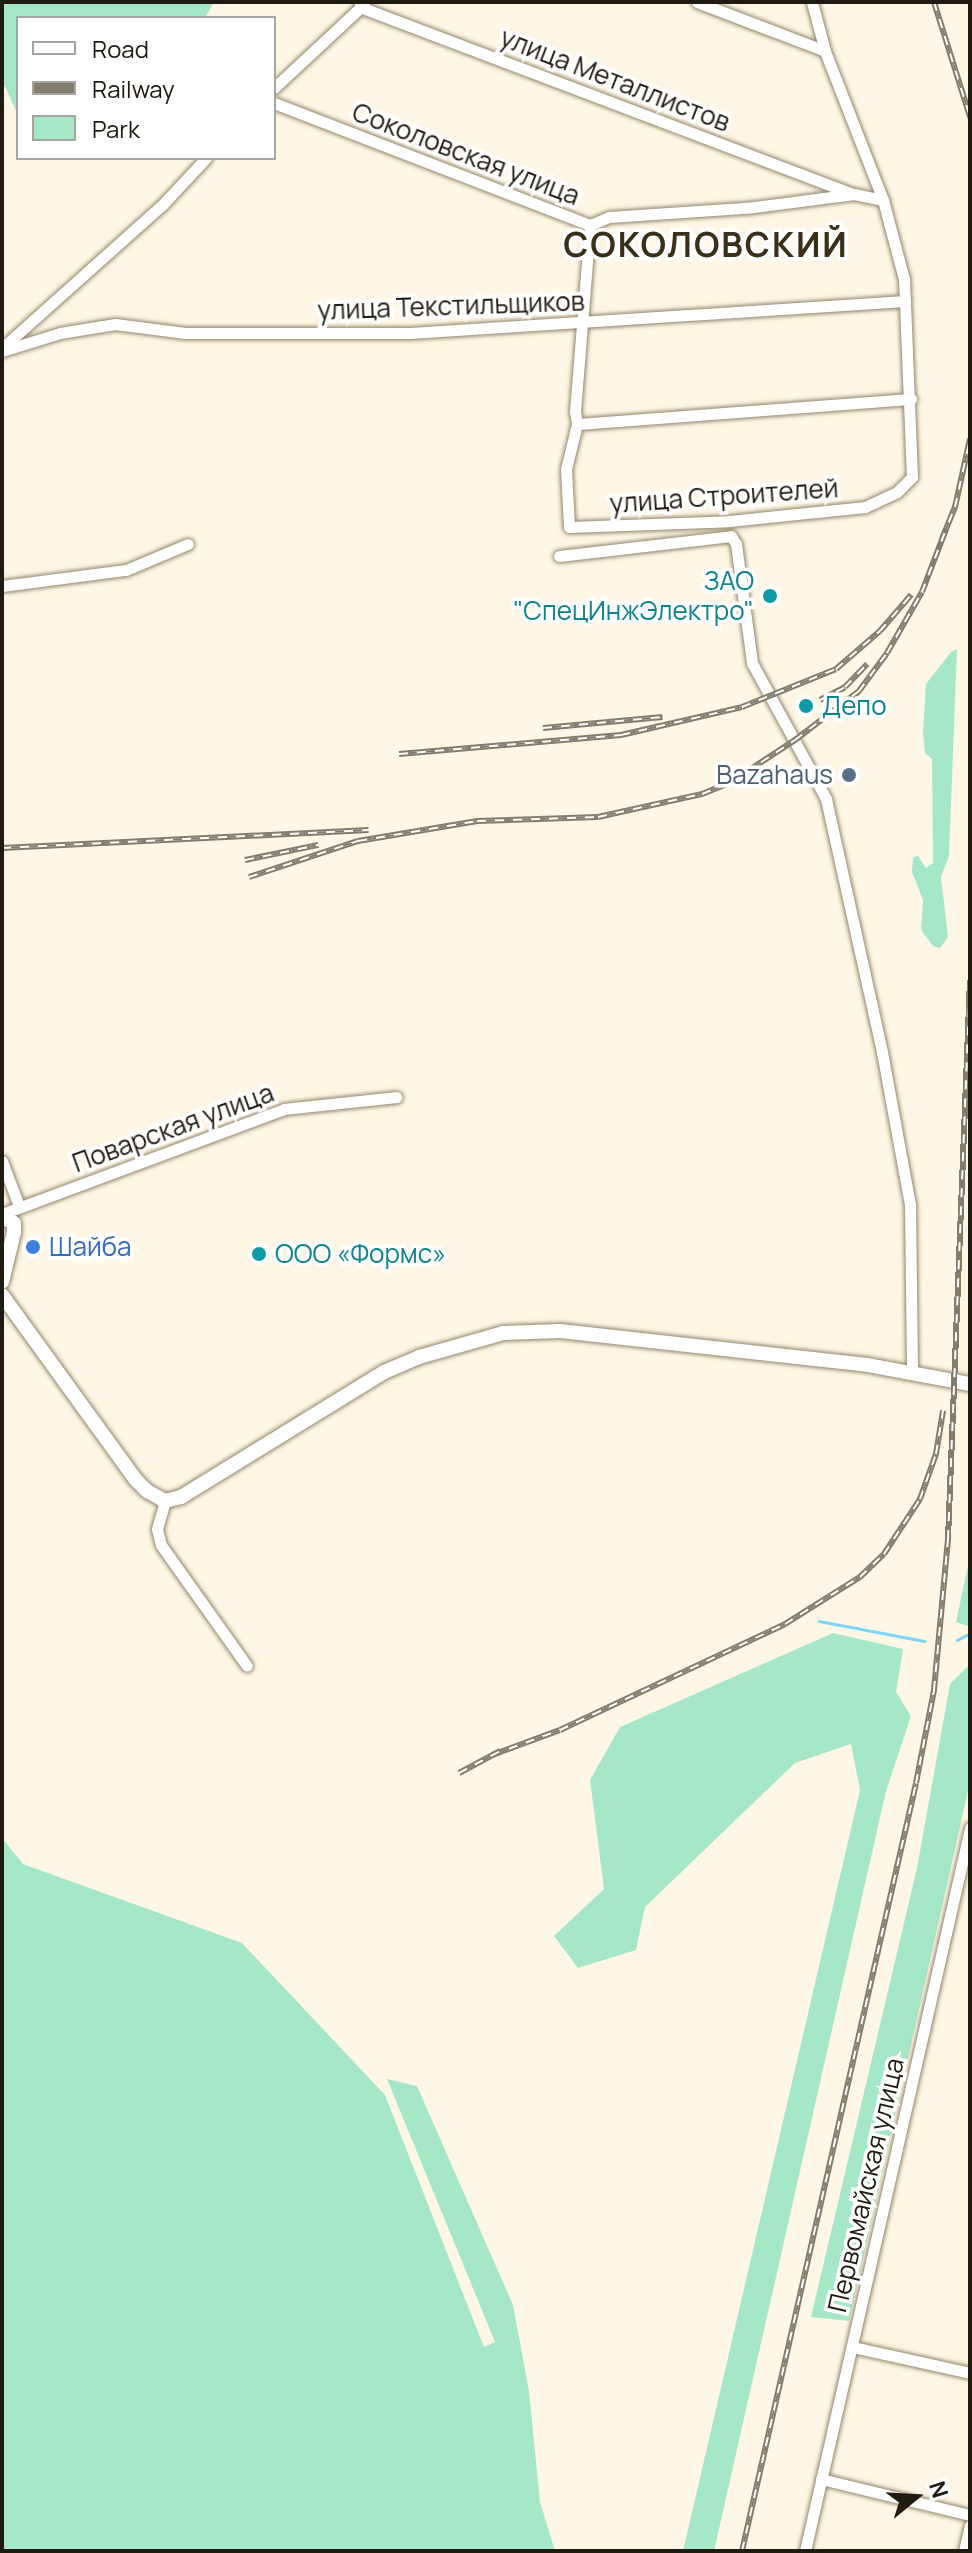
<!DOCTYPE html>
<html>
<head>
<meta charset="utf-8">
<style>
  body { margin:0 }
  #map { position:relative; width:972px; height:2553px; overflow:hidden; background:#fff7e5; font-family:Manrope,sans-serif }
  div>[style] { position:absolute }
  .green>* { inset:0; background:#a6e7c8 }
  .stream>* { height:3px; margin:-1.5px; padding:0 1.5px; transform-origin:1.5px; border-radius:1.5px; background:#7cd4f7 }
  .roads { filter:drop-shadow(0 0 2px #92866a) drop-shadow(0 0 2px #92866a) }
  .minor>* { height:11px; margin:-5.5px; padding:0 5.5px; transform-origin:5.5px; border-radius:5.5px; background:#fff }
  .tertiary>* { height:14px; margin:-7px; padding:0 7px; transform-origin:7px; border-radius:7px; background:#fff }
  .rail>* { height:6px; margin-top:-3px; transform-origin:0; background:repeating-linear-gradient(90deg,#fff 0 9px,#837d6e 0 18px); box-sizing:border-box; border-block:2px solid #837d6e }
  .dots>* { width:22px; height:22px; translate:-50% -50%; box-sizing:border-box; border:4px solid #fff; border-radius:50% }
  span { translate:-50% -50%; white-space:nowrap; text-align:center; line-height:1.15; -webkit-text-stroke:7px #fff; paint-order:stroke }
  .street-label { font-size:26px; color:#201b10 }
  .culture-label { font-size:26px; color:#0d838f }
  .right { translate:-100% -50%; text-align:right }
  .left { translate:0 -50%; text-align:left }
  .service-label { font-size:26px; color:#4e5e75 }
  .shop-label { font-size:26px; color:#366cbe }
  .district-label { font-size:34px; color:#3a3017; font-weight:700; letter-spacing:2px }
  .frame { position:absolute; inset:0; border:4px solid #201b10; pointer-events:none }
  .legend { position:absolute; left:16px; top:16px; width:260px; height:144px; box-sizing:border-box; background:#fff; border:2px solid #a6a49f; margin:0; padding:10px 14px; list-style:none; font-size:24px; color:#201b10 }
  .legend li { display:flex; align-items:center; gap:16px; height:40px }
  .legend b { width:40px; border:2px solid #a6a49f }
  .north { position:absolute; left:876px; top:2457px; width:80px; height:80px; -webkit-text-stroke:6px #fff; paint-order:stroke; rotate:72deg; font-size:22px; font-weight:700; line-height:32px; text-align:center; color:#201b10 }
  .north::after { content:''; display:block; margin:auto; width:28px; height:36px; background:#201b10; clip-path:polygon(50% 0,100% 100%,50% 72%,0 100%) }
</style>
</head>
<body>
<div id="map">
  <div class="green">
    <div style="clip-path:polygon(3px 2px,214px 2px,205px 18px,18px 18px,18px 115px,2px 80px)"></div>
    <div style="clip-path:polygon(957px 649px,949px 856px,941px 877px,948px 937px,940px 948px,933px 946px,921px 930px,923px 900px,912px 872px,913px 857px,918px 856px,926px 868px,933px 863px,932px 759px,925px 753px,923px 732px,926px 684px,951px 652px)"></div>
    <div style="clip-path:polygon(970px 1556px,970px 1627px,956px 1622px)"></div>
    <div style="clip-path:polygon(833px 1633px,903px 1649px,896px 1692px,911px 1716px,886px 1791px,714px 2551px,683px 2551px,860px 1790px,851px 1744px,795px 1763px,645px 1907px,636px 1950px,578px 1968px,554px 1936px,604px 1889px,590px 1780px,620px 1727px)"></div>
    <div style="clip-path:polygon(970px 1664px,970px 1782px,849px 2321px,811px 2317px,917px 1868px,950px 1684px)"></div>
    <div style="clip-path:polygon(2px 1838px,23px 1864px,242px 1943px,385px 2095px,484px 2347px,495px 2342px,387px 2079px,417px 2086px,513px 2305px,529px 2391px,540px 2502px,555px 2551px,2px 2551px)"></div>
  </div>
  <div class="stream">
    <div style="left:819px;top:1621px;width:107px;rotate:10.8deg"></div>
    <div style="left:957px;top:1640px;width:15px;rotate:-28deg"></div>
  </div>
  <div class="roads">
    <div class="minor">
      <div style="left:360px;top:2px;width:5px;rotate:90deg"></div>
      <div style="left:360px;top:7px;width:527px;rotate:20.77deg"></div>
      <div style="left:697px;top:2px;width:137px;rotate:20.9deg"></div>
      <div style="left:274px;top:88px;width:123px;rotate:-43deg"></div>
      <div style="left:274px;top:103px;width:339px;rotate:21.1deg"></div>
      <div style="left:590px;top:225px;width:21px;rotate:-23deg"></div>
      <div style="left:609px;top:217px;width:145px;rotate:-3.9deg"></div>
      <div style="left:754px;top:207px;width:101px;rotate:-7.4deg"></div>
      <div style="left:854px;top:194px;width:30px;rotate:12deg"></div>
      <div style="left:590px;top:225px;width:187px;rotate:94.6deg"></div>
      <div style="left:575px;top:411px;width:13px;rotate:81deg"></div>
      <div style="left:577px;top:424px;width:46px;rotate:103.7deg"></div>
      <div style="left:566px;top:469px;width:58px;rotate:87deg"></div>
      <div style="left:569px;top:527px;width:160px;rotate:-2.1deg"></div>
      <div style="left:729px;top:521px;width:137px;rotate:-5.9deg"></div>
      <div style="left:865px;top:507px;width:35px;rotate:-25deg"></div>
      <div style="left:897px;top:492px;width:21px;rotate:-45deg"></div>
      <div style="left:912px;top:477px;width:198px;rotate:-92.3deg"></div>
      <div style="left:904px;top:279px;width:82px;rotate:-104.9deg"></div>
      <div style="left:883px;top:200px;width:160px;rotate:-111.3deg"></div>
      <div style="left:825px;top:51px;width:51px;rotate:-104.9deg"></div>
      <div style="left:2px;top:348px;width:217px;rotate:-41.8deg"></div>
      <div style="left:164px;top:203px;width:62px;rotate:-47deg"></div>
      <div style="left:2px;top:351px;width:61px;rotate:-17.2deg"></div>
      <div style="left:60px;top:333px;width:56px;rotate:-9.3deg"></div>
      <div style="left:115px;top:324px;width:71px;rotate:7.3deg"></div>
      <div style="left:185px;top:333px;width:225px"></div>
      <div style="left:410px;top:333px;width:496px;rotate:-3.7deg"></div>
      <div style="left:577px;top:424px;width:335px;rotate:-4.3deg"></div>
      <div style="left:559px;top:556px;width:173px;rotate:-6.6deg"></div>
      <div style="left:731px;top:536px;width:9px;rotate:58deg"></div>
      <div style="left:736px;top:544px;width:120px;rotate:82.3deg"></div>
      <div style="left:752px;top:663px;width:155px;rotate:61.4deg"></div>
      <div style="left:826px;top:799px;width:259px;rotate:77.5deg"></div>
      <div style="left:882px;top:1052px;width:155px;rotate:79.6deg"></div>
      <div style="left:910px;top:1204px;width:167px;rotate:89.3deg"></div>
      <div style="left:2px;top:586px;width:125px;rotate:-7.4deg"></div>
      <div style="left:126px;top:570px;width:67px;rotate:-22.8deg"></div>
      <div style="left:2px;top:1161px;width:48px;rotate:69.3deg"></div>
      <div style="left:2px;top:1214px;width:301px;rotate:-20.4deg"></div>
      <div style="left:284px;top:1109px;width:113px;rotate:-6.1deg"></div>
      <div style="left:165px;top:1501px;width:29px;rotate:106deg"></div>
      <div style="left:157px;top:1529px;width:16px;rotate:76deg"></div>
      <div style="left:161px;top:1545px;width:148px;rotate:54.6deg"></div>
      <div style="left:853px;top:2347px;width:120px;rotate:12.5deg"></div>
      <div style="left:821px;top:2479px;width:153px;rotate:13.6deg"></div>
      <div style="left:805px;top:2551px;width:742px;rotate:-77.14deg"></div>
      <div style="left:964px;top:2551px;width:26px;rotate:-77deg"></div>
    </div>
    <div class="tertiary">
      <div style="left:2px;top:1217px;width:13px;rotate:27deg"></div>
      <div style="left:14px;top:1223px;width:9px;rotate:90deg"></div>
      <div style="left:14px;top:1232px;width:51px;rotate:103.5deg"></div>
      <div style="left:2px;top:1295px;width:227px;rotate:54.1deg"></div>
      <div style="left:135px;top:1479px;width:17px;rotate:45deg"></div>
      <div style="left:147px;top:1491px;width:21px;rotate:29deg"></div>
      <div style="left:165px;top:1501px;width:16px;rotate:-14deg"></div>
      <div style="left:181px;top:1497px;width:238px;rotate:-31.6deg"></div>
      <div style="left:384px;top:1372px;width:38px;rotate:-23deg"></div>
      <div style="left:419px;top:1357px;width:87px;rotate:-15.9deg"></div>
      <div style="left:503px;top:1333px;width:57px;rotate:-2deg"></div>
      <div style="left:560px;top:1331px;width:309px;rotate:6.3deg"></div>
      <div style="left:867px;top:1365px;width:105px;rotate:10.5deg"></div>
    </div>
  </div>
  <div class="rail">
    <div style="left:934px;top:2px;width:121px;rotate:72.6deg"></div>
    <div style="left:942px;top:539px;width:35px;rotate:-68deg"></div>
    <div style="left:955px;top:507px;width:70px;rotate:-77.6deg"></div>
    <div style="left:820px;top:700px;width:28px;rotate:-27deg"></div>
    <div style="left:845px;top:687px;width:32px;rotate:-46deg"></div>
    <div style="left:543px;top:728px;width:120px;rotate:-5.3deg"></div>
    <div style="left:399px;top:754px;width:223px;rotate:-4.9deg"></div>
    <div style="left:621px;top:735px;width:124px;rotate:-13deg"></div>
    <div style="left:742px;top:707px;width:101px;rotate:-22deg"></div>
    <div style="left:836px;top:669px;width:58px;rotate:-40.8deg"></div>
    <div style="left:880px;top:631px;width:48px;rotate:-49.3deg"></div>
    <div style="left:2px;top:848px;width:367px;rotate:-2.8deg"></div>
    <div style="left:245px;top:860px;width:75px;rotate:-11.6deg"></div>
    <div style="left:249px;top:877px;width:115px;rotate:-18.3deg"></div>
    <div style="left:358px;top:841px;width:121px;rotate:-9.5deg"></div>
    <div style="left:477px;top:821px;width:121px;rotate:-1.9deg"></div>
    <div style="left:598px;top:817px;width:107px;rotate:-12.5deg"></div>
    <div style="left:702px;top:794px;width:31px;rotate:-22deg"></div>
    <div style="left:731px;top:782px;width:77px;rotate:-33.3deg"></div>
    <div style="left:795px;top:740px;width:81px;rotate:-37.4deg"></div>
    <div style="left:859px;top:691px;width:47px;rotate:-53.6deg"></div>
    <div style="left:887px;top:653px;width:70px;rotate:-60.2deg"></div>
    <div style="left:922px;top:592px;width:67px;rotate:-69.1deg"></div>
    <div style="left:492px;top:1755px;width:72px;rotate:-20.2deg"></div>
    <div style="left:560px;top:1730px;width:249px;rotate:-25.2deg"></div>
    <div style="left:785px;top:1624px;width:89px;rotate:-32.1deg"></div>
    <div style="left:860px;top:1577px;width:33px;rotate:-44deg"></div>
    <div style="left:884px;top:1554px;width:66px;rotate:-56.8deg"></div>
    <div style="left:920px;top:1499px;width:48px;rotate:-70.4deg"></div>
    <div style="left:936px;top:1454px;width:44px;rotate:-80.8deg"></div>
    <div style="left:459px;top:1773px;width:47px;rotate:-28.2deg"></div>
    <div style="left:742px;top:2551px;width:787px;rotate:-77.23deg"></div>
    <div style="left:916px;top:1783px;width:95px;rotate:-79deg"></div>
    <div style="left:934px;top:1690px;width:152px;rotate:-84.7deg"></div>
    <div style="left:948px;top:1539px;width:559px;rotate:-87.75deg"></div>
  </div>
  <div class="dots">
    <div style="left:770px;top:596px;background:#0f9aa8"></div>
    <div style="left:806px;top:706px;background:#0f9aa8"></div>
    <div style="left:849px;top:775px;background:#5c6f8a"></div>
    <div style="left:33px;top:1247px;background:#3f7fe0"></div>
    <div style="left:259px;top:1254px;background:#0f9aa8"></div>
  </div>
  <div class="street-label">
    <span style="left:615px;top:80px;rotate:21deg">улица Металлистов</span>
    <span style="left:466px;top:154px;rotate:21deg">Соколовская улица</span>
    <span style="left:451px;top:306px;rotate:-2deg">улица Текстильщиков</span>
    <span style="left:724px;top:496px;rotate:-4deg">улица Строителей</span>
    <span style="left:173px;top:1128px;rotate:-20deg">Поварская улица</span>
    <span style="left:866px;top:2185px;rotate:-77deg">Первомайская улица</span>
  </div>
  <div class="culture-label">
    <span class="right" style="left:754px;top:596px">ЗАО<br>"СпецИнжЭлектро"</span>
    <span class="left" style="left:822px;top:706px">Депо</span>
    <span class="left" style="left:275px;top:1254px">ООО «Формс»</span>
  </div>
  <div class="service-label">
    <span class="right" style="left:833px;top:775px">Bazahaus</span>
  </div>
  <div class="shop-label">
    <span class="left" style="left:49px;top:1247px">Шайба</span>
  </div>
  <div class="district-label">
    <span style="left:706px;top:245px">СОКОЛОВСКИЙ</span>
  </div>
  <div class="frame"></div>
  <ul class="legend">
  <li><b style="height:10px;background:#fff"></b>Road</li>
  <li><b style="height:10px;background:#837d6e"></b>Railway</li>
  <li><b style="height:22px;background:#a6e7c8"></b>Park</li>
  </ul>
  <div class="north">N</div>
</div>
</body>
</html>
